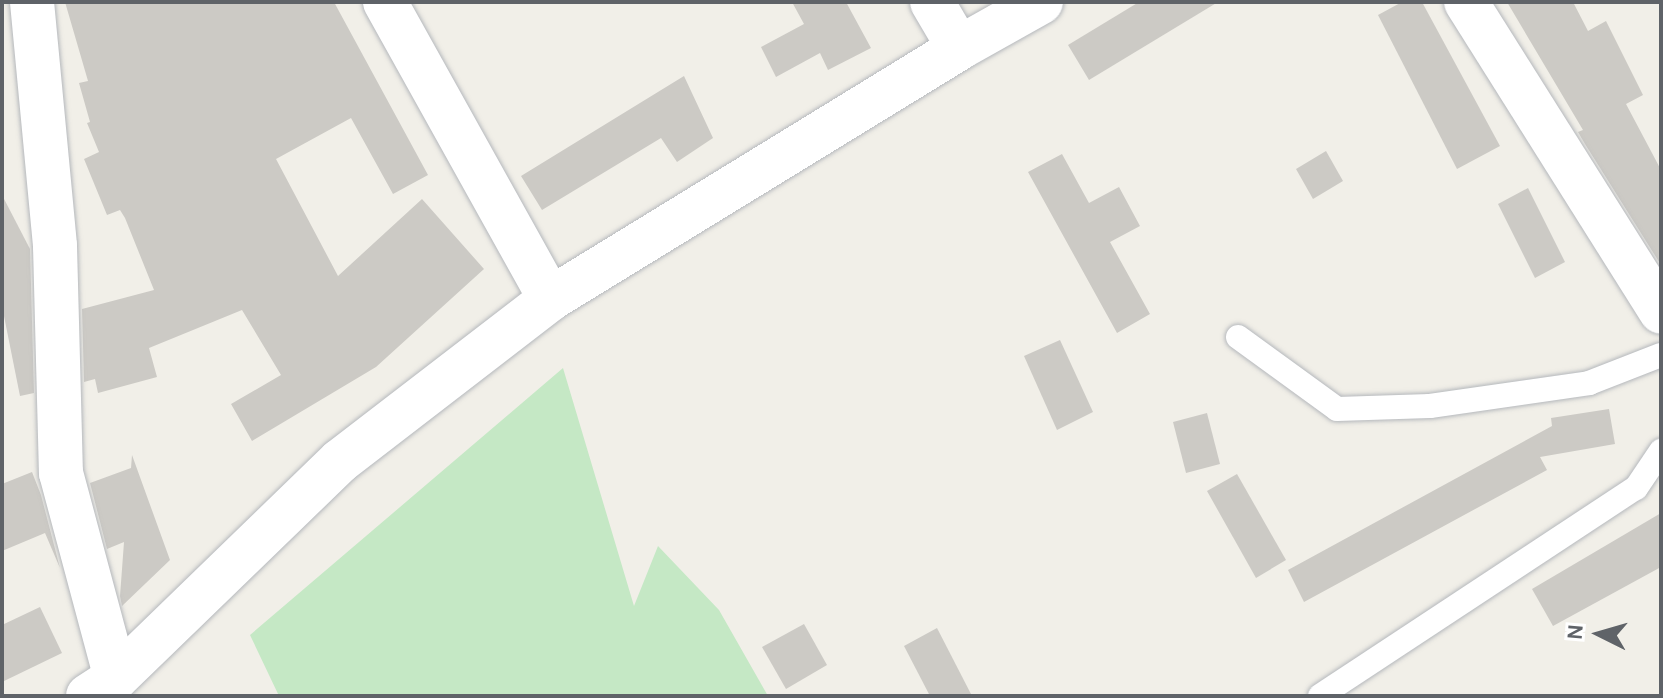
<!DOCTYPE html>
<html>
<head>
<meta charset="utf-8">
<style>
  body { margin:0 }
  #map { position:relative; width:1663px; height:698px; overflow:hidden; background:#f1efe8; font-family:Karla,sans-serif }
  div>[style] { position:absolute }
  .green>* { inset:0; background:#c5e8c5 }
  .building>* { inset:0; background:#cccac5 }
  .roads { filter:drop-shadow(0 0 2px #b5b8bc) drop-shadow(0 0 2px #b5b8bc) }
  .service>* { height:24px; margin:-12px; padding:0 12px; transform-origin:12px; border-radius:12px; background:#fff }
  .minor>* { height:44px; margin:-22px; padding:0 22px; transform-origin:22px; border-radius:22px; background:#fff }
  span { translate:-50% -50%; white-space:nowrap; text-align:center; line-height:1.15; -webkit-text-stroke:6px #fff; paint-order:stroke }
  .frame { position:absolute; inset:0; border:4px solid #5f6368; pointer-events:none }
  .north { position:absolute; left:1559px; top:594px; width:80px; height:80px; -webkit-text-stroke:6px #fff; paint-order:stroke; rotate:275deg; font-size:22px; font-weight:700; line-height:32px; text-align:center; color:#5f6368 }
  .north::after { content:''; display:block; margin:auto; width:28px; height:36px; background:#5f6368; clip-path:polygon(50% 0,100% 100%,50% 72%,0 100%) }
</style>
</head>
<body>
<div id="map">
  <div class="green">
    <div style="clip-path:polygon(563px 368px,634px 606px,658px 546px,719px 610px,768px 696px,279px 696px,250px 635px)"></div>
  </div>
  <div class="building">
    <div style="clip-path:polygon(65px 2px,334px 2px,428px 175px,393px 194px,351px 118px,276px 159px,338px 276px,422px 199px,484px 269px,376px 367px,252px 441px,231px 404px,281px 375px,242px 310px,149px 348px,157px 377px,98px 393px,95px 379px,84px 382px,82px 309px,154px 290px,125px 218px,120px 210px,107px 215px,84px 159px,99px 152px,87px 123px,90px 122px,79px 83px,88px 81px)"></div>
    <div style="clip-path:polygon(792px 2px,846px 2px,871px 48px,828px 70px,820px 53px,776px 77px,761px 47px,804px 24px)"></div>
    <div style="clip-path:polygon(1139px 2px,1218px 2px,1089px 80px,1068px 45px)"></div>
    <div style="clip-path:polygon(1402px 2px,1422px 2px,1500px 146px,1457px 169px,1378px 15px)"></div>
    <div style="clip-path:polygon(1507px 2px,1573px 2px,1588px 31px,1606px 21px,1643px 95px,1626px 104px,1661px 170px,1661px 265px,1585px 144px,1578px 132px,1583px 130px)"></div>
    <div style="clip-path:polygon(684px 76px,713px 138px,677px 162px,661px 138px,542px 210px,521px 176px)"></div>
    <div style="clip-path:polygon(1326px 151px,1343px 181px,1313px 199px,1296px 169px)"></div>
    <div style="clip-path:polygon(1062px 154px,1089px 203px,1119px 187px,1140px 226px,1110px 242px,1150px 314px,1117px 333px,1028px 172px)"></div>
    <div style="clip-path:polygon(1528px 188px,1565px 262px,1535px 278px,1498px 204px)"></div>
    <div style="clip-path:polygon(2px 195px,30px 249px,34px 393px,20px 396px,2px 306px)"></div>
    <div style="clip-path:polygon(1060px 340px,1093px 412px,1057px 430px,1024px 356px)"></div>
    <div style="clip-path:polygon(1609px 409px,1615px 444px,1540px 457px,1547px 470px,1304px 602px,1288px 570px,1552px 426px,1551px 418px)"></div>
    <div style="clip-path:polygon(1207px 413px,1220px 464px,1186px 473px,1173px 422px)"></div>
    <div style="clip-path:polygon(132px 455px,170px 560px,122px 606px,120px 596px,124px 542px,107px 549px,90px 483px,131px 468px)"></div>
    <div style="clip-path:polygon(32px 472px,41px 495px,60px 568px,45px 533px,2px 551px,2px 484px)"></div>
    <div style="clip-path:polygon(1237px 474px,1286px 560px,1256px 578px,1207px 491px)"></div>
    <div style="clip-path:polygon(1661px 513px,1661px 567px,1553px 626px,1532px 589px)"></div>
    <div style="clip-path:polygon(40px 607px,62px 653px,2px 682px,2px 625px)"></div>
    <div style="clip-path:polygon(804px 624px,827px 665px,786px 689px,762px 647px)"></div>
    <div style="clip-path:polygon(937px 628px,972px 696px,930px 696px,904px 646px)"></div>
  </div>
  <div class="roads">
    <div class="service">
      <div style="left:1238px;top:337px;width:122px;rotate:36deg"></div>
      <div style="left:1337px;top:409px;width:93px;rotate:-1.8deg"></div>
      <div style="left:1430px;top:406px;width:161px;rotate:-8.2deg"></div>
      <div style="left:1589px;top:383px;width:77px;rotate:-21.3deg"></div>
      <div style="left:1320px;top:696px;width:378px;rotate:-33.4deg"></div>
      <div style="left:1636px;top:488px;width:45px;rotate:-56deg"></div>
    </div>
    <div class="minor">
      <div style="left:32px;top:2px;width:245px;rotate:84.6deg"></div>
      <div style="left:55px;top:246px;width:227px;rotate:88.5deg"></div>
      <div style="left:61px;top:473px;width:212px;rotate:75deg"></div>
      <div style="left:385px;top:2px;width:340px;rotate:60.9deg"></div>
      <div style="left:932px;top:2px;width:53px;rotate:59.6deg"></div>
      <div style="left:1466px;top:2px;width:366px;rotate:57.8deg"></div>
      <div style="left:88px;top:696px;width:33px;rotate:-33deg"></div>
      <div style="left:116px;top:678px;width:312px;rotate:-44.1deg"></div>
      <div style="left:340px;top:461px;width:265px;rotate:-37.6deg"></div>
      <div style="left:550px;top:299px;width:480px;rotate:-31.5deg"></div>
      <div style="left:959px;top:48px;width:94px;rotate:-29.3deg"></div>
    </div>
  </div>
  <div class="frame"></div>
  <div class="north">N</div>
</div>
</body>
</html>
